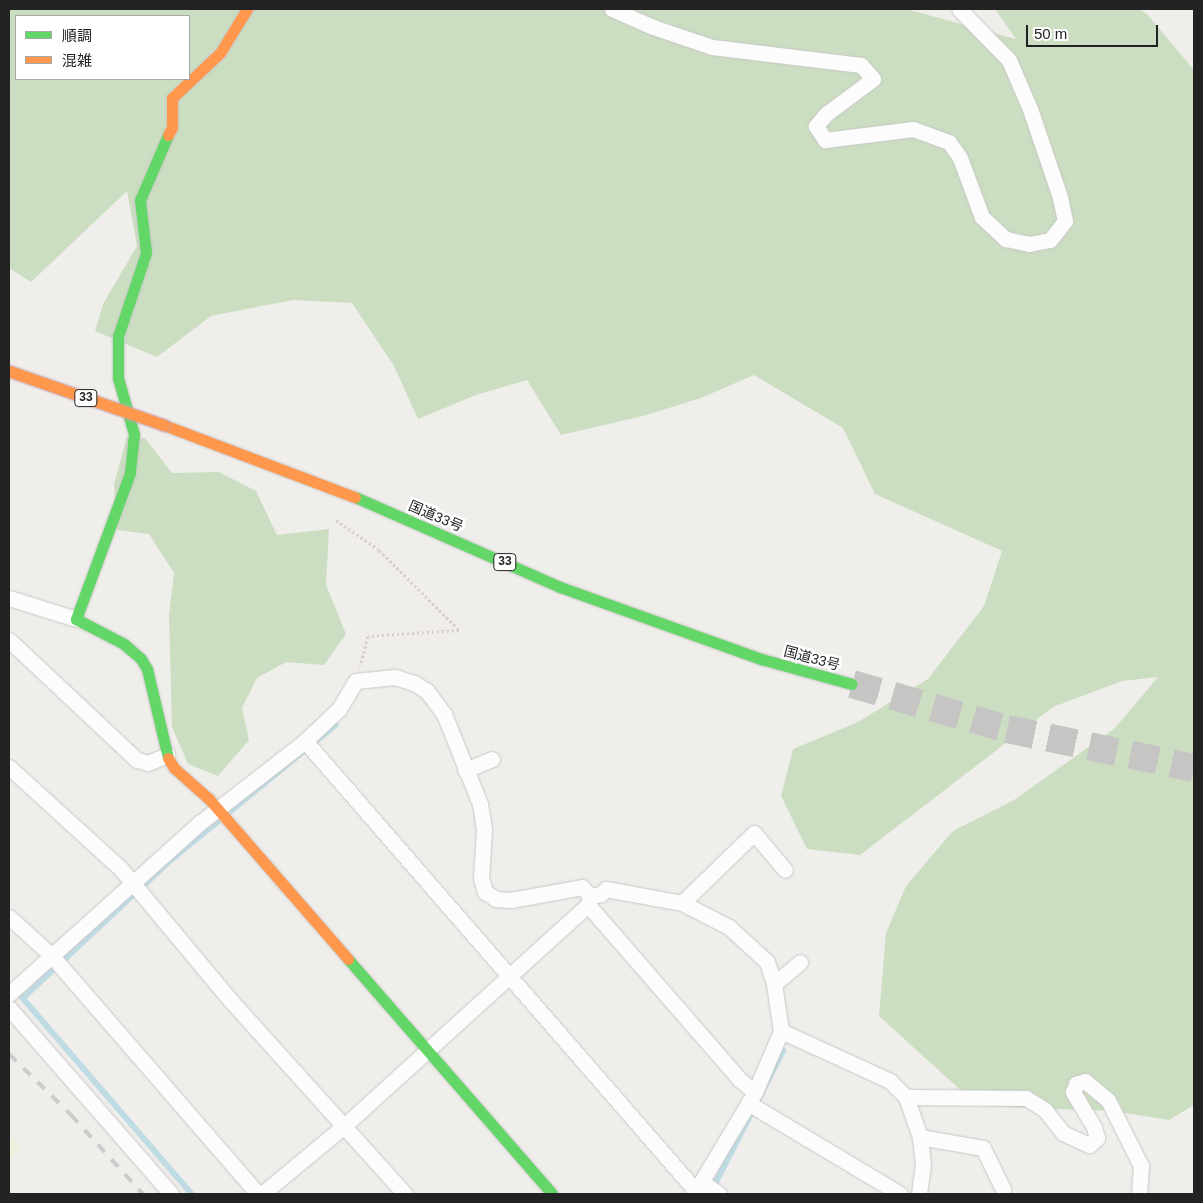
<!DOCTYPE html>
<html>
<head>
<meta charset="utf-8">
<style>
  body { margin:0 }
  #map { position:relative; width:1203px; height:1203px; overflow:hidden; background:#f0eeeb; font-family:Arial,"Noto Sans JP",sans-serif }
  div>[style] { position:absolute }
  .farmland>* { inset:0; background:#efefdf }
  .forest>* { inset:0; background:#cbdec1 }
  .stream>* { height:5.5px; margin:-2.75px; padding:0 2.75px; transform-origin:2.75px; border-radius:2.75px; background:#bfdbe3 }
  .highway-tunnel>* { height:28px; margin-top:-14px; transform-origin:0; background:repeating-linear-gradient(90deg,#c7c5c3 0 28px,transparent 0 42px) }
  .path>* { height:3px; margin-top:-1.5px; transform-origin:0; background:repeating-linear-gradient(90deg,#dccecd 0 2.5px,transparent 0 5px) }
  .roads { filter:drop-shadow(0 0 1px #c9c8c7) drop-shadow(0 0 1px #c9c8c7) }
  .street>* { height:15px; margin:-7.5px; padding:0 7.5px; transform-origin:7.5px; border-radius:7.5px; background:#fdfcfc }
  .fast>* { height:11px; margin:-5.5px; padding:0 5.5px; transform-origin:5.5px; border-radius:5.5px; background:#63d668 }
  .slow>* { height:11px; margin:-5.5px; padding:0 5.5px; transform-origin:5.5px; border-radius:5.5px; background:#ff974d }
  .rail>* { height:4px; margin-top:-2px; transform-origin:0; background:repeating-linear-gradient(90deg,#ccc 0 10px,transparent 0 20px) }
  .bridges { filter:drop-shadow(0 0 1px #c5a2ac) drop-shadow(0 0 1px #c5a2ac) }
  .slow-bridge>* { height:11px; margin:-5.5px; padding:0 5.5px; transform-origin:5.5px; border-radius:5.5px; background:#ff974d }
  span { translate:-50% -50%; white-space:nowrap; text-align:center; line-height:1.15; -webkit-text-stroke:5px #fff; paint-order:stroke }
  .shield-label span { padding:1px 4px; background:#fff; border:1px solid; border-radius:4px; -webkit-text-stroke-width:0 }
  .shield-label { font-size:12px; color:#222; font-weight:700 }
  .street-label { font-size:14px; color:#222 }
  .frame { position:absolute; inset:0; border:10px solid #222; pointer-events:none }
  .legend { position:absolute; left:15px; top:15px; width:175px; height:65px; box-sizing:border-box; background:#fff; border:1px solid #a7a7a7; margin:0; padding:6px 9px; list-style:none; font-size:15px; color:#222 }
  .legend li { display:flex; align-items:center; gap:10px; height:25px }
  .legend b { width:25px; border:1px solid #a7a7a7 }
  .scale { position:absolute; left:1026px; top:25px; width:132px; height:22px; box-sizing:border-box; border:2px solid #222; border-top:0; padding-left:6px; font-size:15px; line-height:18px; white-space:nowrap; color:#222; -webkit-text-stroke:4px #fff; paint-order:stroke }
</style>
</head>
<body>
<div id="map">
  <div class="farmland">
    <div style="clip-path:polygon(9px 1135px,22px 1146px,9px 1161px)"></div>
  </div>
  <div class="forest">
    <div style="clip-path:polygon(evenodd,9px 9px,906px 9px,1016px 39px,995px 9px,1138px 9px,1147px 14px,1194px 70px,1194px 1105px,1169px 1120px,1113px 1111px,978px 1106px,879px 1016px,886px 933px,906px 886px,953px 831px,1014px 800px,1114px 729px,1158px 677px,1122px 681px,1053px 707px,860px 855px,807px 849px,781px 796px,793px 749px,858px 722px,928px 679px,984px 606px,1002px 551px,875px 494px,843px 428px,754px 375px,701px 398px,643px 416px,561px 435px,527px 380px,476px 395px,418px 419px,394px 366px,352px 303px,293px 300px,211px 316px,157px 357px,95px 331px,103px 304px,137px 246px,127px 191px,31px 282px,9px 268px,9px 9px,16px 16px,189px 16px,189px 79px,16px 79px,16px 16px)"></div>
    <div style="clip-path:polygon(127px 437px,145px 438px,172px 473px,219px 472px,256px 491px,277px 535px,329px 529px,326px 585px,346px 634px,324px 665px,286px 662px,257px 678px,242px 708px,249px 740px,218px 776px,188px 764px,172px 727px,169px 615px,174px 573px,149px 534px,117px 530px,114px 484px)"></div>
  </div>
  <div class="stream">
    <div style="left:22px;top:997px;width:260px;rotate:49.2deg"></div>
    <div style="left:23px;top:998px;width:202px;rotate:-43deg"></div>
    <div style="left:171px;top:860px;width:213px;rotate:-39.3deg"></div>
    <div style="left:713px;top:1188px;width:154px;rotate:-62.9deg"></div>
  </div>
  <div class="highway-tunnel">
    <div style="left:852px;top:684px;width:161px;rotate:16.2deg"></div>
    <div style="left:1007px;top:729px;width:191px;rotate:11.8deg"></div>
  </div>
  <div class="path">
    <div style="left:336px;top:520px;width:52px;rotate:34.9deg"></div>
    <div style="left:379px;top:550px;width:113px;rotate:45deg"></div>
    <div style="left:459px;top:630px;width:91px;rotate:176.2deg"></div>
    <div style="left:368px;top:636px;width:31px;rotate:105deg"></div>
  </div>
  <div class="roads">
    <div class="street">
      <div style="left:612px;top:9px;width:45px;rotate:23.7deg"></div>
      <div style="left:653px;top:27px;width:62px;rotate:18.7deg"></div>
      <div style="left:712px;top:47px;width:150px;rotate:6.9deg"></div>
      <div style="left:861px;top:65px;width:18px;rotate:49deg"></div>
      <div style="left:873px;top:79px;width:59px;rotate:143.3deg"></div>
      <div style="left:826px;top:114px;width:16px;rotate:130deg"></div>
      <div style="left:816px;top:126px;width:17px;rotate:57deg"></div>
      <div style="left:825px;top:140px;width:89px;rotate:-7.1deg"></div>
      <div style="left:913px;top:129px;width:38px;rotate:20deg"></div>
      <div style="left:949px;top:142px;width:19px;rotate:55deg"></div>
      <div style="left:960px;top:158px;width:63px;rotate:69.6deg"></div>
      <div style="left:982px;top:217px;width:33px;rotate:43deg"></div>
      <div style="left:1006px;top:239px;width:24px;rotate:12deg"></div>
      <div style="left:1029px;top:244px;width:21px;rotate:-11deg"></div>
      <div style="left:1050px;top:240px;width:24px;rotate:-52deg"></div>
      <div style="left:1065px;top:221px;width:25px;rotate:-102deg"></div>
      <div style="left:1060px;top:197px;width:93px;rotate:-108.8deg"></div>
      <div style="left:1030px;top:109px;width:53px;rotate:-113.2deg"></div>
      <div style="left:1009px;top:60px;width:71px;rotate:-134.4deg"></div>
      <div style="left:9px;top:598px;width:70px;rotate:17.4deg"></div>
      <div style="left:9px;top:640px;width:175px;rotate:43.2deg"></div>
      <div style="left:137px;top:760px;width:11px;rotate:15deg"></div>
      <div style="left:148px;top:763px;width:21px;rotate:-23deg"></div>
      <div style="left:305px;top:741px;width:47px;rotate:-43.3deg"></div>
      <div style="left:339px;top:709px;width:33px;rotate:-59deg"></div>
      <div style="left:356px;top:681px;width:39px;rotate:-6deg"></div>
      <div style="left:395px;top:677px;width:20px;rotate:18deg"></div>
      <div style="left:414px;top:683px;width:15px;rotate:32deg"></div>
      <div style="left:427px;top:691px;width:29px;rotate:54deg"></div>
      <div style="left:444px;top:714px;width:97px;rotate:68.2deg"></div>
      <div style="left:480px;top:804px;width:26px;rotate:81deg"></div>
      <div style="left:484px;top:830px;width:48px;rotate:93.6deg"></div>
      <div style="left:481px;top:878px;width:15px;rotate:74deg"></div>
      <div style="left:485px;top:892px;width:13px;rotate:32deg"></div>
      <div style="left:496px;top:899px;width:15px;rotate:4deg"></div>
      <div style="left:511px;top:900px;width:72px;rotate:-10.4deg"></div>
      <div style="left:582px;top:887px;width:12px;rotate:48deg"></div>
      <div style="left:9px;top:767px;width:151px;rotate:42.3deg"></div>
      <div style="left:121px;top:869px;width:173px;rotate:50.2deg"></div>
      <div style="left:232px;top:1002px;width:258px;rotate:48deg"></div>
      <div style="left:465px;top:770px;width:29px;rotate:-22deg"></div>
      <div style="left:682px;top:903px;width:100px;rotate:-44.2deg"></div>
      <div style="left:754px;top:833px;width:48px;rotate:50deg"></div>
      <div style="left:588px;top:905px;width:232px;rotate:49deg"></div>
      <div style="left:740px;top:1080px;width:19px;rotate:39deg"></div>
      <div style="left:9px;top:917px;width:57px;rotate:42.1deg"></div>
      <div style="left:51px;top:955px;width:316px;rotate:49.1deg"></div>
      <div style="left:774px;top:984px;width:34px;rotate:-40deg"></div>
      <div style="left:9px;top:994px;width:258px;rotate:-41.9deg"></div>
      <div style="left:201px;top:822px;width:132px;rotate:-37.9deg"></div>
      <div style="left:305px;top:741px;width:595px;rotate:49.02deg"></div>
      <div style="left:9px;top:1008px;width:247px;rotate:48.9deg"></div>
      <div style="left:781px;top:1031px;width:120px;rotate:24.6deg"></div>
      <div style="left:890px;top:1081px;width:23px;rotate:45deg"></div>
      <div style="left:906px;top:1097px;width:42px;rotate:70.7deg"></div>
      <div style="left:920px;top:1137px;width:28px;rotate:84deg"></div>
      <div style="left:923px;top:1165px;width:29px;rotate:98deg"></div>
      <div style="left:906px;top:1097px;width:120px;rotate:0.5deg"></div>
      <div style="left:1026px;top:1098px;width:22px;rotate:32deg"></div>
      <div style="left:1045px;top:1110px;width:29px;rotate:52deg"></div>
      <div style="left:1063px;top:1133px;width:29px;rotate:25deg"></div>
      <div style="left:1089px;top:1145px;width:11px;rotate:-41deg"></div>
      <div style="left:1097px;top:1138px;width:11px;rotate:-105deg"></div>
      <div style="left:1094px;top:1127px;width:41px;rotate:-121deg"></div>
      <div style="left:1073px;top:1092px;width:9px;rotate:-69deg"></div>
      <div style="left:1076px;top:1084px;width:9px;rotate:-18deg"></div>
      <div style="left:1085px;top:1081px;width:30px;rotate:40deg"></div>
      <div style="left:1108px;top:1100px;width:74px;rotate:63.4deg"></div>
      <div style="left:1141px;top:1166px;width:28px;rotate:94deg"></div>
      <div style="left:748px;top:1103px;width:177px;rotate:30.9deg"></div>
      <div style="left:920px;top:1137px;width:64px;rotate:9.9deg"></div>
      <div style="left:983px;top:1148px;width:46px;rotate:64deg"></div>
      <div style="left:702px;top:1182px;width:21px;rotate:35deg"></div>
      <div style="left:262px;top:1194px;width:107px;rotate:-39.7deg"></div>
      <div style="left:344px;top:1126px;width:329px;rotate:-42.2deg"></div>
      <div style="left:588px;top:905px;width:9px;rotate:-77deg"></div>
      <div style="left:590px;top:896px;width:11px;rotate:-10deg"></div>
      <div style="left:601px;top:894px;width:7px;rotate:-45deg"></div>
      <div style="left:606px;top:889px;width:77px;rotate:10.4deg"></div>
      <div style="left:682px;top:903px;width:53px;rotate:27.1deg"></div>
      <div style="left:729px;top:927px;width:52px;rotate:42.6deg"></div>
      <div style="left:767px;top:962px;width:23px;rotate:72deg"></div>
      <div style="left:774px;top:984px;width:48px;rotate:81.5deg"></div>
      <div style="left:781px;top:1031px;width:66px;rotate:113.1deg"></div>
      <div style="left:755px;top:1092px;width:119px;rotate:120.9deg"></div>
    </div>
    <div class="fast">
      <div style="left:168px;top:135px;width:71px;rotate:113.3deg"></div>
      <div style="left:140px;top:200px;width:53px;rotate:83.5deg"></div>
      <div style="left:146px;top:253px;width:88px;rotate:108.6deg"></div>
      <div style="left:118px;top:336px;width:42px;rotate:90deg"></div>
      <div style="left:118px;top:378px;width:58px;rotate:74.1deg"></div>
      <div style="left:134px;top:434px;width:39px;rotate:96deg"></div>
      <div style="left:130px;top:473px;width:156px;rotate:110.3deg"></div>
      <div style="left:76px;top:619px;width:54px;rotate:27.5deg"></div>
      <div style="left:124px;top:644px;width:23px;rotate:41deg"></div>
      <div style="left:141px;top:659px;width:12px;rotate:59deg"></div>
      <div style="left:147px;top:669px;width:91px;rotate:76.7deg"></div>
      <div style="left:355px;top:497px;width:224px;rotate:23.7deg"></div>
      <div style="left:560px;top:587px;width:214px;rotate:19.7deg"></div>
      <div style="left:761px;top:659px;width:94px;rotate:15.4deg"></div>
      <div style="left:348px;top:959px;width:311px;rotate:49deg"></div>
    </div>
    <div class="slow">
      <div style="left:168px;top:135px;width:9px;rotate:-63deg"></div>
      <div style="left:172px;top:127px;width:29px;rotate:-90deg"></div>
      <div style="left:172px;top:98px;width:66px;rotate:-43.2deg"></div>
      <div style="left:220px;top:53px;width:52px;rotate:-58.5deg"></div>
      <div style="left:164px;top:425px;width:204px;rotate:20.7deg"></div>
      <div style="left:168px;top:758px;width:12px;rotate:59deg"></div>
      <div style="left:174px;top:768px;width:47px;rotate:41.5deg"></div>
      <div style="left:209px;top:799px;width:212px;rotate:49deg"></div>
    </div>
  </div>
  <div class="rail">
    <div style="left:9px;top:1054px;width:87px;rotate:44.5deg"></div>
    <div style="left:71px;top:1115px;width:107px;rotate:47.7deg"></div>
  </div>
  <div class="bridges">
    <div class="slow-bridge">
      <div style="left:9px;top:371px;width:164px;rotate:19.2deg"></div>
    </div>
  </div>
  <div class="shield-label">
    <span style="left:86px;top:398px">33</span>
    <span style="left:505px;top:562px">33</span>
  </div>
  <div class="street-label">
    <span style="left:436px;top:516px;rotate:23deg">国道33号</span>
    <span style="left:812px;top:658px;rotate:15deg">国道33号</span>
  </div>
  <div class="frame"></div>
  <ul class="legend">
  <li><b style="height:6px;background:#63d668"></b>順調</li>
  <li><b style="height:6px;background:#ff974d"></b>混雑</li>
  </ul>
  <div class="scale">50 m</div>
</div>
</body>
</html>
